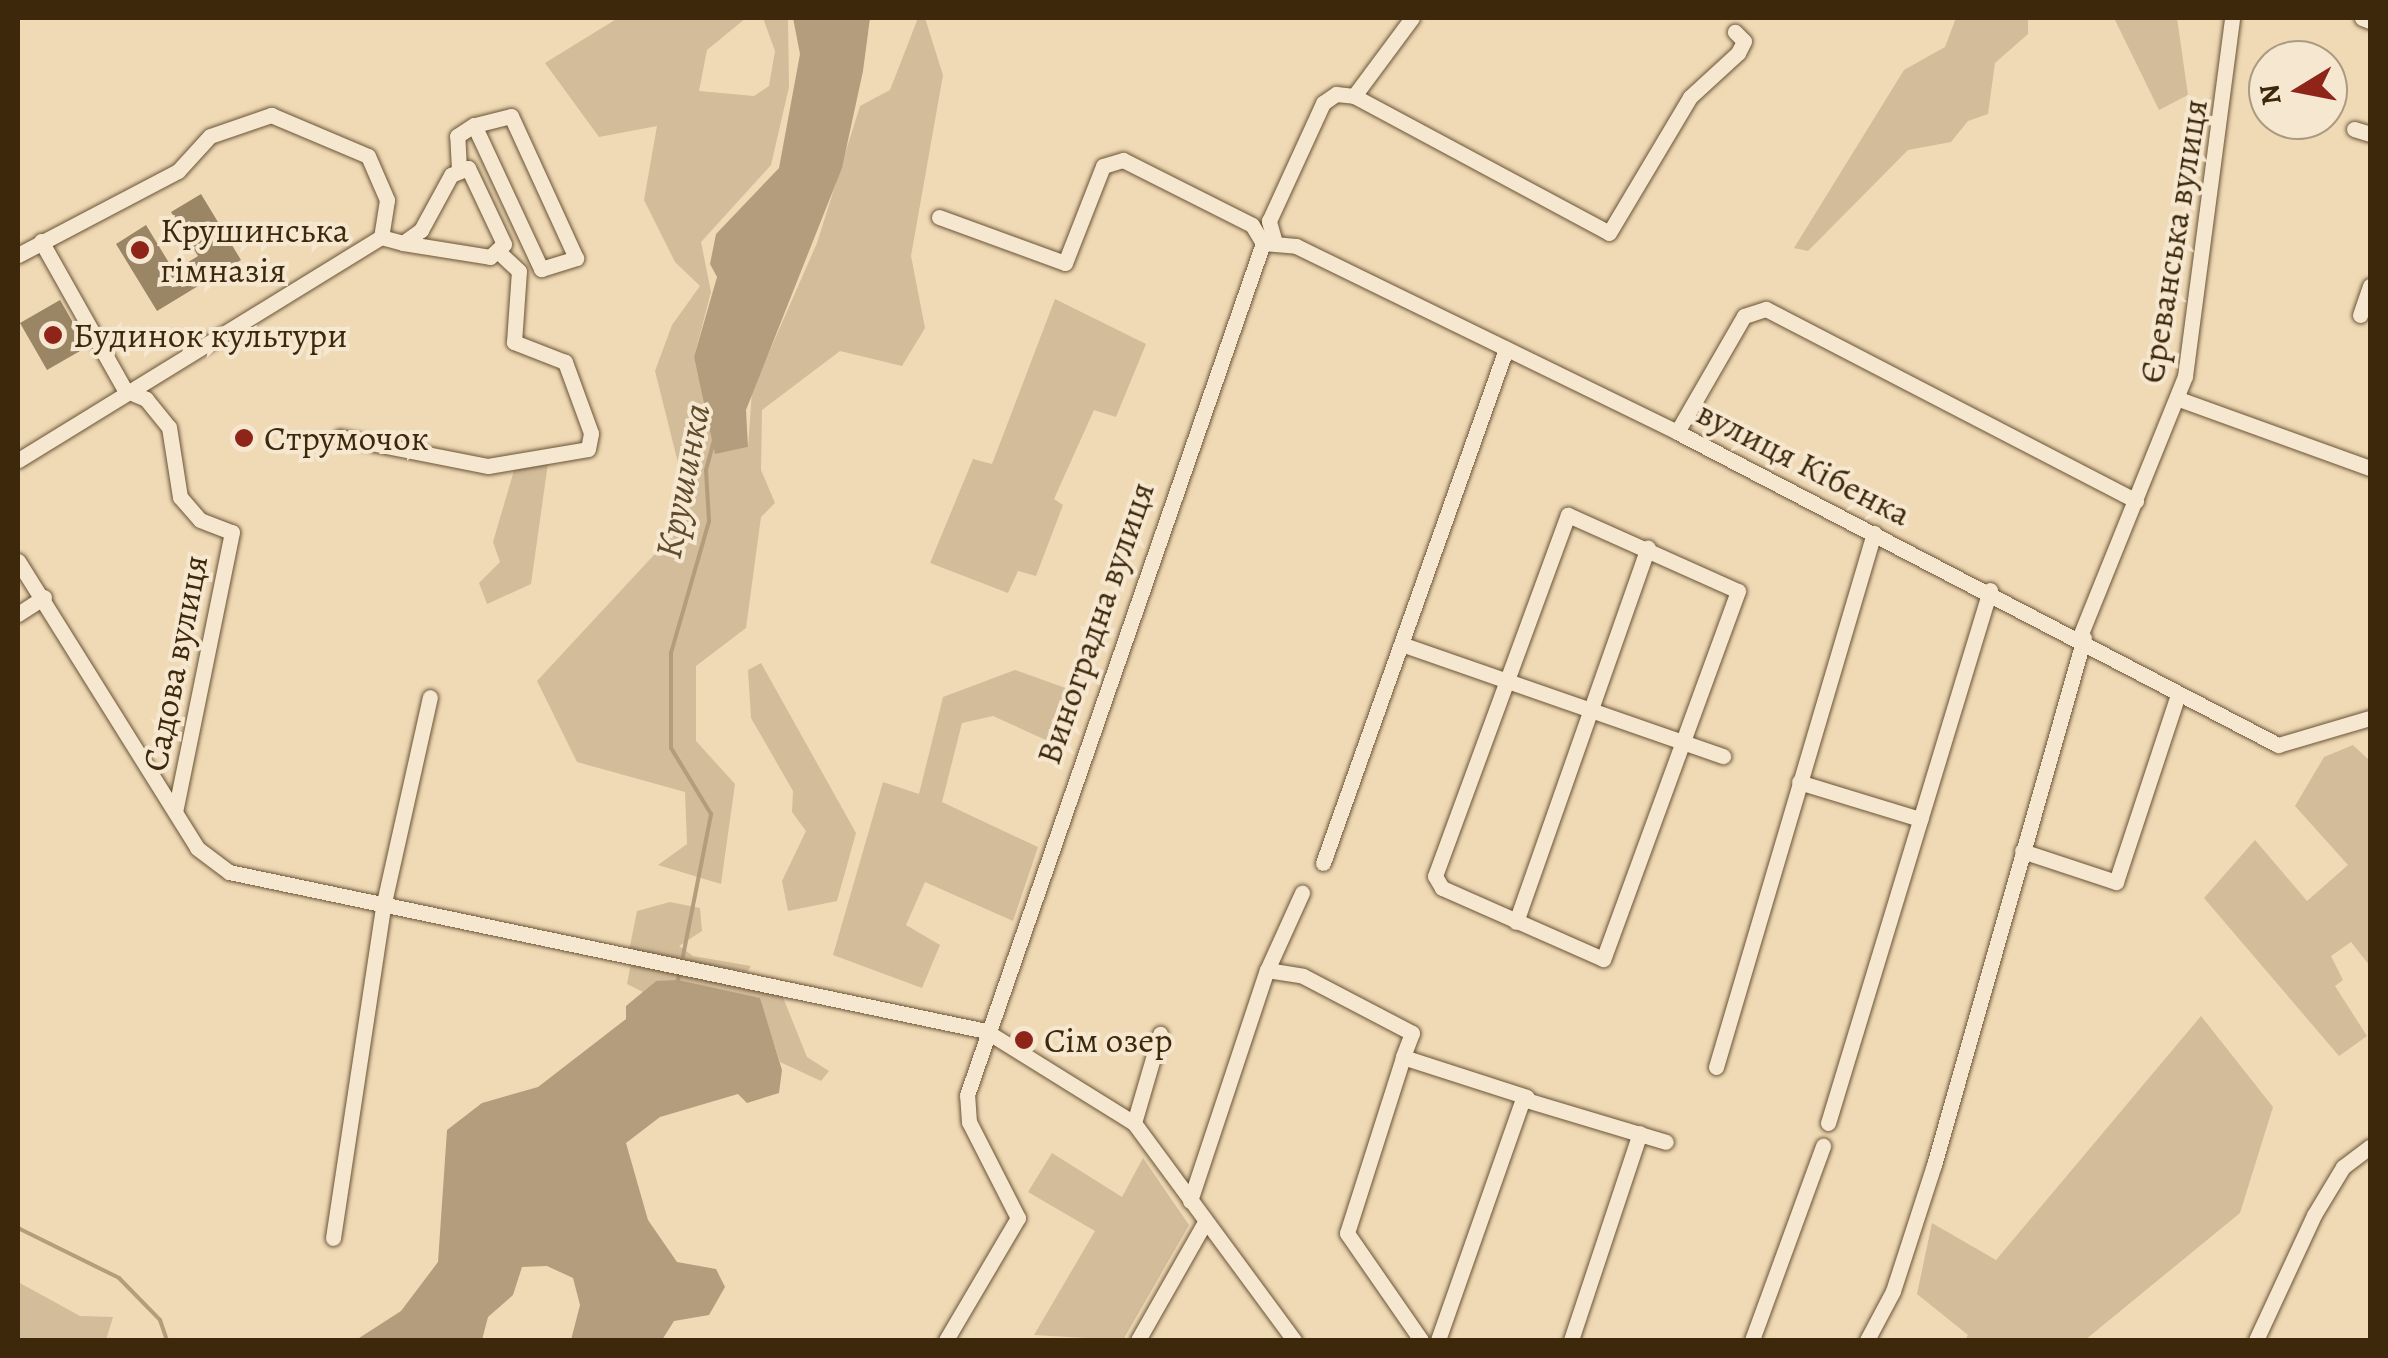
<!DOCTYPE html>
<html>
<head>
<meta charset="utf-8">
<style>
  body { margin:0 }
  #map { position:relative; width:2388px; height:1358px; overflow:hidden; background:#f0dab6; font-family:Alegreya,serif }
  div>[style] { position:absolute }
  .green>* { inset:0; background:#d2bc99 }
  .water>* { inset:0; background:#b39d7c }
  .stream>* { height:4px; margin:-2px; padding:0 2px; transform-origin:2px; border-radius:2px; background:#b39d7c }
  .building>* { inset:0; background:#9a8564 }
  .roads { filter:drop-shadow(0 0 2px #6a5436) drop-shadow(0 0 2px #6a5436) }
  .minor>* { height:15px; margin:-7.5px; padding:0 7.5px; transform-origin:7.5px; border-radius:7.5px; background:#f5e7d0 }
  .dots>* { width:28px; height:28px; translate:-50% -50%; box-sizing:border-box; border:5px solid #f5e7d0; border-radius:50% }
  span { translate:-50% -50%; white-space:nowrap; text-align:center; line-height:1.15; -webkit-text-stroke:8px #f5e7d0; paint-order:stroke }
  .poi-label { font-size:35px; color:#3d280b }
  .left { translate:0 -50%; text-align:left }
  .street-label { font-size:35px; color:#3d280b }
  .water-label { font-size:38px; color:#604b2d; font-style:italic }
  .frame { position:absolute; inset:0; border:20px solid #3d280b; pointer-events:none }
  .north { position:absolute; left:2248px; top:40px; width:100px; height:100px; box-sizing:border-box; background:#f5e7d0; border:2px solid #ab9b81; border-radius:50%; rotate:260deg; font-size:28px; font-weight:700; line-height:40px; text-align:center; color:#3d280b }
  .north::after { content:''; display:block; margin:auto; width:35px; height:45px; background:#8f2418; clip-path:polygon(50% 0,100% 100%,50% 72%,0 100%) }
</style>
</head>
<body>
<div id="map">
  <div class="green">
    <div style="clip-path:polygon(618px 18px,746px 18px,707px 50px,699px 91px,754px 96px,769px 86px,775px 51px,763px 18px,788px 18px,789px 87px,771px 165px,701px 242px,711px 292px,694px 357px,716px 453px,748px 447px,752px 391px,817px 243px,860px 106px,890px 90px,918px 18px,925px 18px,943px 75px,911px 256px,925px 328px,902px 366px,840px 351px,762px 410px,761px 470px,775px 503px,761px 517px,746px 628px,696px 666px,696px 741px,735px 784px,721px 884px,658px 865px,687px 844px,685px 792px,577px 762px,537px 681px,691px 515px,655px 371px,672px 325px,700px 286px,675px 262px,644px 200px,657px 126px,599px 137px,545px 63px)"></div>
    <div style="clip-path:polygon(1956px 18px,2028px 18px,2028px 34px,1995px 63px,1988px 114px,1968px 121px,1951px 142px,1908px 150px,1808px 251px,1794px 248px,1904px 70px,1945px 47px)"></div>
    <div style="clip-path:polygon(2114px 18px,2177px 18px,2188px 95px,2159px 110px)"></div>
    <div style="clip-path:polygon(1055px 299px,1146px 344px,1116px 417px,1094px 410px,1054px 499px,1063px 505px,1036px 576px,1018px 571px,1008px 593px,930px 563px,973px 459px,992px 464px)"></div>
    <div style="clip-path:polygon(548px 463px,531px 584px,487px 604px,479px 583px,500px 562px,493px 542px,515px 467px)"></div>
    <div style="clip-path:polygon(761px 663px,856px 833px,837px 901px,788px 911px,782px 881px,806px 831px,792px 812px,793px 791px,751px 718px,748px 670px)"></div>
    <div style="clip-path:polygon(1015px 670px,1085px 695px,1068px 750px,993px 716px,962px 723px,942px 802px,1038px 847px,1013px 921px,925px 882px,906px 925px,940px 945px,922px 988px,833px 955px,883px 782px,919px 794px,943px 697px)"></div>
    <div style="clip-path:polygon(2353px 745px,2370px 761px,2370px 966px,2351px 942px,2331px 956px,2343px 980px,2335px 986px,2367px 1036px,2339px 1056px,2204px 898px,2255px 840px,2307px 901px,2348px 865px,2295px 806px,2324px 757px)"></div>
    <div style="clip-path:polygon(670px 902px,700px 908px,702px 931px,679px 946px,693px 956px,751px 966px,747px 972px,629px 951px,637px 911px)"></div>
    <div style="clip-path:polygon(631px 963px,780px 990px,807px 1057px,829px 1071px,821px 1081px,780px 1062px,759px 998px,656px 981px,643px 992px,627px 984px)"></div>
    <div style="clip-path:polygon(2201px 1016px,2273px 1107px,2240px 1213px,2085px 1340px,1965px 1340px,1968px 1335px,1917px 1294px,1932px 1223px,1996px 1260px)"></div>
    <div style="clip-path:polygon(1052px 1153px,1122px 1197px,1143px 1158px,1189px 1225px,1123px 1340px,1034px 1335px,1095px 1231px,1028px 1192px)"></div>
    <div style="clip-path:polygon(18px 1282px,80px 1316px,113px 1317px,106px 1340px,18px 1340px)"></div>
  </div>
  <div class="water">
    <div style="clip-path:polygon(793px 18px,870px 18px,863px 71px,842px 168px,746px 410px,748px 447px,715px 454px,694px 357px,717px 277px,710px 264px,716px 234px,779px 168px,800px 54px)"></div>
    <div style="clip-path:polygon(678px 980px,760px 998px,782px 1070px,779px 1093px,747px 1103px,738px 1094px,660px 1117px,626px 1143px,648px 1220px,677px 1262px,716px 1269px,725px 1287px,709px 1315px,674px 1321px,662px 1340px,571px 1340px,580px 1305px,573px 1278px,547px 1266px,522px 1267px,513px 1295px,488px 1317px,482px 1340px,356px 1340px,401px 1311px,438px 1262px,447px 1130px,482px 1103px,538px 1087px,626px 1019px,626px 1006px,656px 981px)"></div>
  </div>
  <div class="stream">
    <div style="left:683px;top:956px;width:145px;rotate:-78.8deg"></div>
    <div style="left:711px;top:814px;width:77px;rotate:-121.2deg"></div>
    <div style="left:671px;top:748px;width:95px;rotate:-90deg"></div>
    <div style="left:671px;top:653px;width:137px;rotate:-73.9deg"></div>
    <div style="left:709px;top:521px;width:51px;rotate:-93.4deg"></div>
    <div style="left:706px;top:470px;width:30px;rotate:-75deg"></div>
    <div style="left:678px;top:980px;width:5px;rotate:-79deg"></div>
    <div style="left:18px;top:1228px;width:113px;rotate:26.3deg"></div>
    <div style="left:119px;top:1278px;width:59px;rotate:45.7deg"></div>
    <div style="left:160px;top:1320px;width:21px;rotate:71deg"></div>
  </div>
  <div class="building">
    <div style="clip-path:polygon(201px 194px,241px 260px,157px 311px,116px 244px,146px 225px,174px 271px,198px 256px,171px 212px)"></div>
    <div style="clip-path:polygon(60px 300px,87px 347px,47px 370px,20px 323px)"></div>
  </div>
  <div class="roads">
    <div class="minor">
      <div style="left:2362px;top:18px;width:9px;rotate:21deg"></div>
      <div style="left:1354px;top:96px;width:289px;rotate:28.2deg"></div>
      <div style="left:1609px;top:233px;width:158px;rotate:-59.2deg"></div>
      <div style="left:1690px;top:97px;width:65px;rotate:-42.5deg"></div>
      <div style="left:1738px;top:53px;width:13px;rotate:-63deg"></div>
      <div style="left:1744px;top:41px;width:13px;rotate:-135deg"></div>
      <div style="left:2354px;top:129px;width:17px;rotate:17deg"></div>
      <div style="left:459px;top:169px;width:33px;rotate:-93deg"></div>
      <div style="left:457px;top:136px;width:20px;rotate:-33deg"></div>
      <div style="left:474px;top:125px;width:159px;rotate:65deg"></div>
      <div style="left:541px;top:269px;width:37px;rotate:-17deg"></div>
      <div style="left:576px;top:258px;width:156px;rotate:-114.6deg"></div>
      <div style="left:511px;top:116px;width:38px;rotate:166deg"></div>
      <div style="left:939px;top:217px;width:134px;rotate:20.1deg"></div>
      <div style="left:1065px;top:263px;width:104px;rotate:-68.6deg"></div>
      <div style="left:1103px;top:166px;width:21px;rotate:-17deg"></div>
      <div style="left:1123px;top:160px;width:144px;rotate:26.7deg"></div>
      <div style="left:1252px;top:225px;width:21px;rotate:59deg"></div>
      <div style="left:381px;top:237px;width:23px;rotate:15deg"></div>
      <div style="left:403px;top:243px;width:88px;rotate:9.1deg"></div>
      <div style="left:490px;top:257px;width:19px;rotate:-43deg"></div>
      <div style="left:504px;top:244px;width:84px;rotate:-115.3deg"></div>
      <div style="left:468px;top:168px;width:18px;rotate:158deg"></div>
      <div style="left:451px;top:175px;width:63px;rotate:118.6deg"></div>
      <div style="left:421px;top:230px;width:22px;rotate:144deg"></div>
      <div style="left:1274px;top:239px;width:19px;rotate:-106deg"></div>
      <div style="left:1269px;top:221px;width:130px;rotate:-65.4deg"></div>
      <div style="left:1323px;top:103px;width:16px;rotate:-35deg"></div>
      <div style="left:1336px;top:94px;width:18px;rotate:6deg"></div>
      <div style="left:1354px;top:96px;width:97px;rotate:-53.4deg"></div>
      <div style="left:41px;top:241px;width:171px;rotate:60.6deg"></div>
      <div style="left:125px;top:390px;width:23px;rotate:23deg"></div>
      <div style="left:146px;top:399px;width:36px;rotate:51deg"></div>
      <div style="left:169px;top:427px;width:71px;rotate:81.1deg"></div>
      <div style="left:180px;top:497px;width:30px;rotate:49deg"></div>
      <div style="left:200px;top:520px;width:34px;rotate:21deg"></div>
      <div style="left:232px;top:532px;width:285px;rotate:101.5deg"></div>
      <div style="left:18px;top:255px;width:181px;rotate:-27.7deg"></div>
      <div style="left:178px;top:171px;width:47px;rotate:-47.6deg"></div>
      <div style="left:210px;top:136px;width:65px;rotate:-19deg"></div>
      <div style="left:271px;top:115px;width:105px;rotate:22.9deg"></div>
      <div style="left:368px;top:156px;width:48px;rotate:66.6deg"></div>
      <div style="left:387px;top:200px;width:37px;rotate:99deg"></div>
      <div style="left:381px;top:237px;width:426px;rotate:148.4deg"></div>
      <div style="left:2360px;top:315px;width:31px;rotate:-71deg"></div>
      <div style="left:2179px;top:399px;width:203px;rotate:19.9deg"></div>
      <div style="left:1677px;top:432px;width:134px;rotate:-60deg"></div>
      <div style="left:1744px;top:316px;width:23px;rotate:-18deg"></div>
      <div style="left:1766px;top:309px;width:417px;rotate:27.4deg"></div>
      <div style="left:340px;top:437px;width:151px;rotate:11.1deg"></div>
      <div style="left:488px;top:466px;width:101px;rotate:-9.6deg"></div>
      <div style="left:588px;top:449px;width:16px;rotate:-79deg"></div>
      <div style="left:591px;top:433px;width:76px;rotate:-110.1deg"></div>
      <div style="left:565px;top:362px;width:55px;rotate:-158.6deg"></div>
      <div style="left:514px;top:342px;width:71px;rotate:-86deg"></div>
      <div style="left:519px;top:271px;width:26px;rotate:-137deg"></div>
      <div style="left:1568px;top:515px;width:186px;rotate:24.1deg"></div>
      <div style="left:1738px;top:591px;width:392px;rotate:110.1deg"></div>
      <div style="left:1603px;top:959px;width:176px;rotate:-156.2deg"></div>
      <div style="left:1442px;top:888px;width:14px;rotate:-120deg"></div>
      <div style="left:1435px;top:876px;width:385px;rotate:-69.8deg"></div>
      <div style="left:18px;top:561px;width:338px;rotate:58deg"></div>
      <div style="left:197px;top:848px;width:40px;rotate:37deg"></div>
      <div style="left:229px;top:872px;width:774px;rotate:11.86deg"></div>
      <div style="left:986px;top:1031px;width:174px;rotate:31.9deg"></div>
      <div style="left:1134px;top:1123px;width:270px;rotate:53.6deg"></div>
      <div style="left:18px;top:614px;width:31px;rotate:-33deg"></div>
      <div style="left:2080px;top:636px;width:280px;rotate:-68deg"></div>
      <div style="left:2185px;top:376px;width:361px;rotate:-82.5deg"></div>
      <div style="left:1404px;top:645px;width:338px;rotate:19.2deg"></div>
      <div style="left:1799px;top:782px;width:127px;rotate:17deg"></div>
      <div style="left:2022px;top:851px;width:99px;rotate:18.3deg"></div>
      <div style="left:2116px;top:882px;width:197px;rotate:-71.7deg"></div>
      <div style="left:1323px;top:863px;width:546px;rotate:-70.4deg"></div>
      <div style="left:1516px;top:922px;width:397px;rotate:-70.6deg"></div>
      <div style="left:1267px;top:970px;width:36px;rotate:9deg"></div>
      <div style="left:1303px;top:976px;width:123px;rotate:27.6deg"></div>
      <div style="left:1412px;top:1033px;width:26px;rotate:111deg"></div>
      <div style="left:1716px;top:1067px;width:557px;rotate:-73.52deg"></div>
      <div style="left:1134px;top:1123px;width:93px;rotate:-73.7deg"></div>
      <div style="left:1828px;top:1123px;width:557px;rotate:-73.09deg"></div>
      <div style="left:1190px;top:1201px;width:243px;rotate:-71.6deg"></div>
      <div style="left:1267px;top:970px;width:85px;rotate:-65.6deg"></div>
      <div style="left:333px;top:1238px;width:335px;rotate:-81.4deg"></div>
      <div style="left:383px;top:907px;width:215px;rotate:-77.4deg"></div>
      <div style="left:946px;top:1340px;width:142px;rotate:-59.5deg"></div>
      <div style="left:1018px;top:1218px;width:108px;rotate:-117deg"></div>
      <div style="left:969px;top:1122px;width:27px;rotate:-94deg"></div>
      <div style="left:967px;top:1095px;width:902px;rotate:-70.84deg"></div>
      <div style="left:1263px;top:243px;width:33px;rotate:5deg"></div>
      <div style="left:1296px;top:246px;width:424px;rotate:26deg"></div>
      <div style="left:1677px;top:432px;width:678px;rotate:27.51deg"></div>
      <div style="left:2278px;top:745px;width:96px;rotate:-16.4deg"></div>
      <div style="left:1138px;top:1340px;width:136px;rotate:-60.4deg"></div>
      <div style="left:1421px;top:1340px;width:130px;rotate:-124.7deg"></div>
      <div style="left:1347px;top:1233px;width:185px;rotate:-72.3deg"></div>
      <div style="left:1403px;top:1057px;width:130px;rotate:17.9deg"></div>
      <div style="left:1438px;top:1340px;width:256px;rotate:-70.6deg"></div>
      <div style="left:1523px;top:1099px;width:149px;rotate:16.7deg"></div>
      <div style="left:1571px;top:1340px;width:218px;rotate:-71.6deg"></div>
      <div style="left:1752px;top:1340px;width:207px;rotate:-69.9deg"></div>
      <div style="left:1867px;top:1340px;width:55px;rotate:-62deg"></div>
      <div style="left:1893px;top:1291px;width:133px;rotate:-72deg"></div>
      <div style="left:1934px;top:1165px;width:548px;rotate:-74.11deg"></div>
      <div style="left:2256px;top:1340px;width:138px;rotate:-65.1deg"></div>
      <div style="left:2314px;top:1215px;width:56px;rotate:-58.9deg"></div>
      <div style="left:2343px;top:1167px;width:34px;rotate:-37deg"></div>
    </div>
  </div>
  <div class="dots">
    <div style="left:140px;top:250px;background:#8f2418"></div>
    <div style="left:53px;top:335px;background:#8f2418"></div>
    <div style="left:244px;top:438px;background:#8f2418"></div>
    <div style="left:1024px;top:1040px;background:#8f2418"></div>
  </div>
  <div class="poi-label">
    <span class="left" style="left:160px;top:250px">Крушинська<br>гімназія</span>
    <span class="left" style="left:73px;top:335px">Будинок культури</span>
    <span class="left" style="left:264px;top:438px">Струмочок</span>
    <span class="left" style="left:1044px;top:1040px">Сім озер</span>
  </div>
  <div class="street-label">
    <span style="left:2173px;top:241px;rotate:-81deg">Єреванська вулиця</span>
    <span style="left:1804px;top:463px;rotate:27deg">вулиця Кібенка</span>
    <span style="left:1095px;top:623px;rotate:-71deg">Виноградна вулиця</span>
    <span style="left:175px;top:663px;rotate:-79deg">Садова вулиця</span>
  </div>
  <div class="water-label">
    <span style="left:683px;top:481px;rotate:-79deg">Крушинка</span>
  </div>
  <div class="frame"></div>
  <div class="north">N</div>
</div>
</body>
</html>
